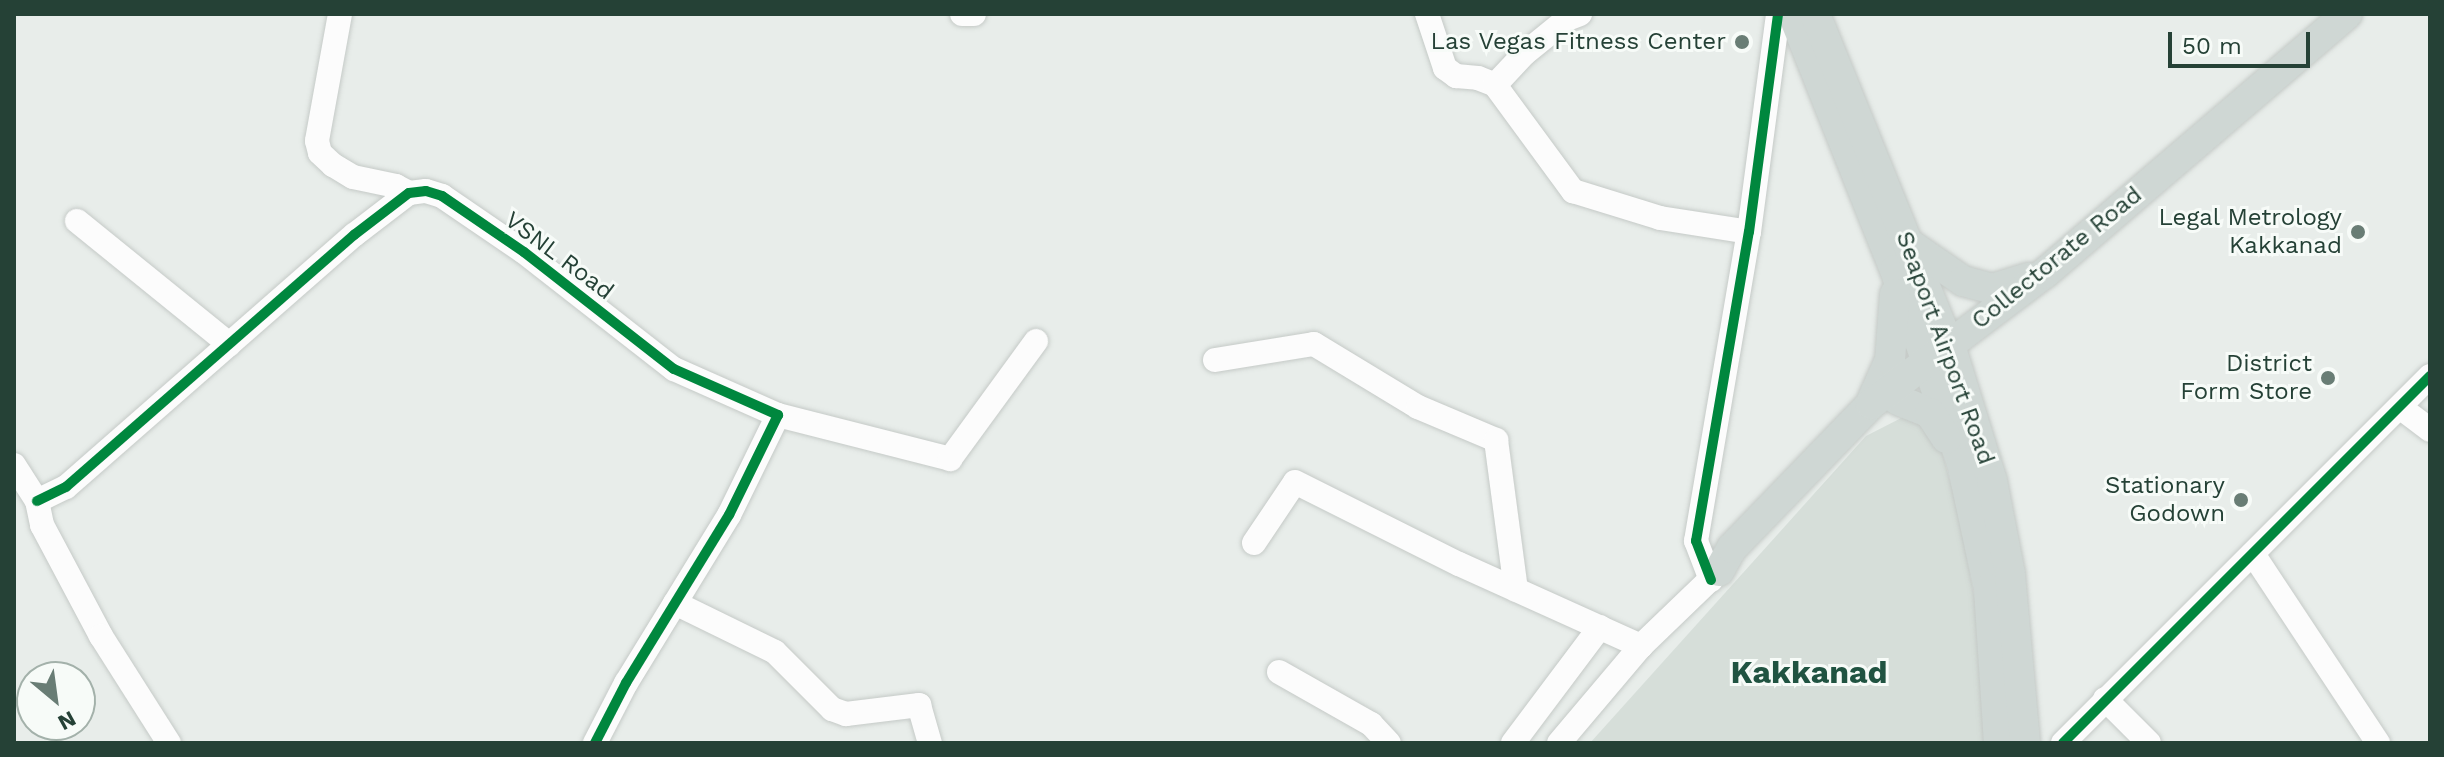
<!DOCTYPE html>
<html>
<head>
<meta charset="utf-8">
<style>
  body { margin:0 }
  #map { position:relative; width:2444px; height:757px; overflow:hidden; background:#e8edea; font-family:"Work Sans",sans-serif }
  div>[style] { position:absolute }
  .built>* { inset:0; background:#d6ded9 }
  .roads { filter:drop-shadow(0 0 2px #c5cac7) drop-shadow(0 0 2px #c5cac7) }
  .minor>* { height:24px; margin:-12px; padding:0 12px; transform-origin:12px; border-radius:12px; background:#fcfcfc }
  .major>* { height:30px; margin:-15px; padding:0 15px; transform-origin:15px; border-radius:15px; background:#cfd7d4 }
  .cycleway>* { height:10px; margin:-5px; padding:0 5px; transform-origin:5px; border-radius:5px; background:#00873e }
  .dots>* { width:22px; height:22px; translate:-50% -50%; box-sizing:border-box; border:4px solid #f7fbf8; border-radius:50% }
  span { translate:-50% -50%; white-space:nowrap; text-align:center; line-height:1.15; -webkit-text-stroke:6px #f7fbf8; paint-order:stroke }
  .poi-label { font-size:24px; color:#254136 }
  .right { translate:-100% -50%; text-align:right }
  .street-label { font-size:24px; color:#254136 }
  .district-label { font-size:32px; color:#205341; font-weight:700 }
  .frame { position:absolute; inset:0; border:16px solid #254136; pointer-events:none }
  .north { position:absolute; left:16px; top:661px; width:80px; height:80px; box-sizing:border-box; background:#f7fbf8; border:2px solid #a3b1aa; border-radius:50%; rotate:151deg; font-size:22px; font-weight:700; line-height:32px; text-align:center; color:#254136 }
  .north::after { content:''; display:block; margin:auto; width:28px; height:36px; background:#697d75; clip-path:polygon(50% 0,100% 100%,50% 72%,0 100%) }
  .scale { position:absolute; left:2168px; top:32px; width:142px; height:36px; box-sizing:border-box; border:4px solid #254136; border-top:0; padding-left:10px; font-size:24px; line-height:28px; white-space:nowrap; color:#254136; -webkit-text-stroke:6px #f7fbf8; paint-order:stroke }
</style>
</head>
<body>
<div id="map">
  <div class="built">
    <div style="clip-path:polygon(1911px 413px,1939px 441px,1958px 510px,1981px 633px,1984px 743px,1590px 743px,1866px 436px)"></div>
  </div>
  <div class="roads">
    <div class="minor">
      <div style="left:340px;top:14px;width:129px;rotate:100.3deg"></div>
      <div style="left:317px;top:141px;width:12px;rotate:76deg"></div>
      <div style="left:320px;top:153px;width:18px;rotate:43deg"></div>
      <div style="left:333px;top:165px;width:23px;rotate:31deg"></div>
      <div style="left:353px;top:177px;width:44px;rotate:11.8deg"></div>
      <div style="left:396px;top:186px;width:15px;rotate:28deg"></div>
      <div style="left:962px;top:14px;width:12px"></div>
      <div style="left:1427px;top:14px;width:57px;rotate:71.6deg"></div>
      <div style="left:1445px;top:68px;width:14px;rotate:36deg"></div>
      <div style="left:1456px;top:76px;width:22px;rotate:5deg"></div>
      <div style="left:1478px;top:78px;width:18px;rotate:22deg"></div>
      <div style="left:1495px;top:85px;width:132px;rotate:53.7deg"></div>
      <div style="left:1573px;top:191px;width:91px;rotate:17.2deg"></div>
      <div style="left:1660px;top:218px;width:90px;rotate:8.9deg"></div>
      <div style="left:1495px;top:85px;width:42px;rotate:-46.9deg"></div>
      <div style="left:1524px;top:54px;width:55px;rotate:-39.1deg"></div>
      <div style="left:1567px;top:19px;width:14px;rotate:-21deg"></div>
      <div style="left:77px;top:221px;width:196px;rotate:39deg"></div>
      <div style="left:1215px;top:360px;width:100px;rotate:-9.2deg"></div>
      <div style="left:1314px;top:344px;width:122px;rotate:31.2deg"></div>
      <div style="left:1418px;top:407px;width:85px;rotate:22.9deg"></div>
      <div style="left:1496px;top:440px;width:151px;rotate:82.4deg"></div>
      <div style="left:2401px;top:408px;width:36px;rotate:37deg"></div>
      <div style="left:778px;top:415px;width:178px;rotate:14.3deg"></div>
      <div style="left:950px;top:459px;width:146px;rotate:-53.9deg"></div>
      <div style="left:14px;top:465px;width:43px;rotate:57.4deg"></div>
      <div style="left:37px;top:501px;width:25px;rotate:78deg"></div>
      <div style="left:42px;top:525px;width:126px;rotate:62deg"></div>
      <div style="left:101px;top:636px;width:127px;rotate:57.6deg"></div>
      <div style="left:37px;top:501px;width:32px;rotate:-26deg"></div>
      <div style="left:66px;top:487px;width:383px;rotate:-41.2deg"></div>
      <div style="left:354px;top:235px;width:69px;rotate:-37.4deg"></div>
      <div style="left:409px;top:193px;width:17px;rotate:-7deg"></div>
      <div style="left:426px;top:191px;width:17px;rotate:17deg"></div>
      <div style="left:442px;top:196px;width:99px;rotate:34.3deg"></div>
      <div style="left:524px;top:252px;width:190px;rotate:38deg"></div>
      <div style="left:674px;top:369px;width:114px;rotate:23.9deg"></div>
      <div style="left:778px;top:415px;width:111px;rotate:116.1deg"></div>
      <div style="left:729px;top:515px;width:197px;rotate:121.5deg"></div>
      <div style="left:626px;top:683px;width:68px;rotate:117.3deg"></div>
      <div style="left:1254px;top:543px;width:73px;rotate:-56.1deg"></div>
      <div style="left:1295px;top:482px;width:183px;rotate:26.6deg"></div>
      <div style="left:1459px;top:564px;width:200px;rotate:24.3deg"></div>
      <div style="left:2253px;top:554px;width:227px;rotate:56.5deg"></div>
      <div style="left:1711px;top:580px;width:42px;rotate:-111deg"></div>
      <div style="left:1696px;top:541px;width:314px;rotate:-80.3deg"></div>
      <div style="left:1749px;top:232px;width:220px;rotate:-82.4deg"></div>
      <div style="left:675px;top:603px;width:111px;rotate:26.1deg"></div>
      <div style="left:775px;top:652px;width:81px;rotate:45deg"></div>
      <div style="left:832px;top:709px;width:15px;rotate:20deg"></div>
      <div style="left:846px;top:714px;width:74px;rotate:-7deg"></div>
      <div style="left:919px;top:705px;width:40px;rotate:74deg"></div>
      <div style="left:1279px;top:672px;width:106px;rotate:29.5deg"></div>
      <div style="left:1371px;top:724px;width:26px;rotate:47deg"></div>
      <div style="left:2105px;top:699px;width:62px;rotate:45deg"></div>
      <div style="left:1513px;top:743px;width:145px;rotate:-53.1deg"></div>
      <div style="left:1559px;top:743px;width:127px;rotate:-49.8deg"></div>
      <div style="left:1641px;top:646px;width:108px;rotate:-43.9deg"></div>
      <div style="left:2063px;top:743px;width:519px;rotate:-45deg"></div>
    </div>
    <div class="major">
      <div style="left:1793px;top:14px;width:276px;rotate:68.3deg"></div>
      <div style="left:1895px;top:270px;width:204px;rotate:70.9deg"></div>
      <div style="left:1962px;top:463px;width:129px;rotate:77.9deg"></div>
      <div style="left:1989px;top:589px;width:154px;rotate:86.3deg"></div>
      <div style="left:1815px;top:14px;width:368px;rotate:68deg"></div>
      <div style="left:1953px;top:355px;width:132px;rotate:72.8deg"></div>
      <div style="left:1992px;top:481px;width:95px;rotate:79deg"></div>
      <div style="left:2010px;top:574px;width:170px;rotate:84.9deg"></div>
      <div style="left:1908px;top:243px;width:67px;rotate:34.6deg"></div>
      <div style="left:1963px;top:281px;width:30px;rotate:15deg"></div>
      <div style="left:1992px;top:289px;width:38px;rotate:-17deg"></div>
      <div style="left:1873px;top:398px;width:42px;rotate:-65.9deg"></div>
      <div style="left:1890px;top:360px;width:66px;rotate:-85.7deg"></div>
      <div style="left:1898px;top:400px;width:35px;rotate:22deg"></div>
      <div style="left:1930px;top:413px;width:30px;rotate:57deg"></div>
      <div style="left:1719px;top:571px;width:26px;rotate:-61deg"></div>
      <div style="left:1732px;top:548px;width:200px;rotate:-46deg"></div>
      <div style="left:1871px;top:404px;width:218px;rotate:-37deg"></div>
      <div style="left:2045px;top:273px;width:398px;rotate:-40.6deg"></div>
    </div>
  </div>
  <div class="cycleway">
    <div style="left:37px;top:501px;width:32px;rotate:-26deg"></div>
    <div style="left:66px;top:487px;width:383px;rotate:-41.2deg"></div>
    <div style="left:354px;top:235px;width:69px;rotate:-37.4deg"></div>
    <div style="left:409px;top:193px;width:17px;rotate:-7deg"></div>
    <div style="left:426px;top:191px;width:17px;rotate:17deg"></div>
    <div style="left:442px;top:196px;width:99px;rotate:34.3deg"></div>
    <div style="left:524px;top:252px;width:190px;rotate:38deg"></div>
    <div style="left:674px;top:369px;width:114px;rotate:23.9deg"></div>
    <div style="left:778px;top:415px;width:111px;rotate:116.1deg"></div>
    <div style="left:729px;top:515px;width:197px;rotate:121.5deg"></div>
    <div style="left:626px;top:683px;width:68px;rotate:117.3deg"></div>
    <div style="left:1711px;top:580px;width:42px;rotate:-111deg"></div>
    <div style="left:1696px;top:541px;width:314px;rotate:-80.3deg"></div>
    <div style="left:1749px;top:232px;width:220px;rotate:-82.4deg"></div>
    <div style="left:2063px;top:743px;width:519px;rotate:-45deg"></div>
  </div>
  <div class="dots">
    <div style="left:1742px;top:42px;background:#697d75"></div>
    <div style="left:2358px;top:232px;background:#697d75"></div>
    <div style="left:2328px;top:378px;background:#697d75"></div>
    <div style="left:2241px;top:500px;background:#697d75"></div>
  </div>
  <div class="poi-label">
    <span class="right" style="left:1726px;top:42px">Las Vegas Fitness Center</span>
    <span class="right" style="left:2342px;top:232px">Legal Metrology<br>Kakkanad</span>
    <span class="right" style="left:2312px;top:378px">District<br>Form Store</span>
    <span class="right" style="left:2225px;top:500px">Stationary<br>Godown</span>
  </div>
  <div class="street-label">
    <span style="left:559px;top:256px;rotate:37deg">VSNL Road</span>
    <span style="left:2057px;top:258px;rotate:-39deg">Collectorate Road</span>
    <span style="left:1945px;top:348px;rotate:70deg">Seaport Airport Road</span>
  </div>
  <div class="district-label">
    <span style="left:1809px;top:672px">Kakkanad</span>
  </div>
  <div class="frame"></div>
  <div class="north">N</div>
  <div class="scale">50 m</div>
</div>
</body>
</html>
